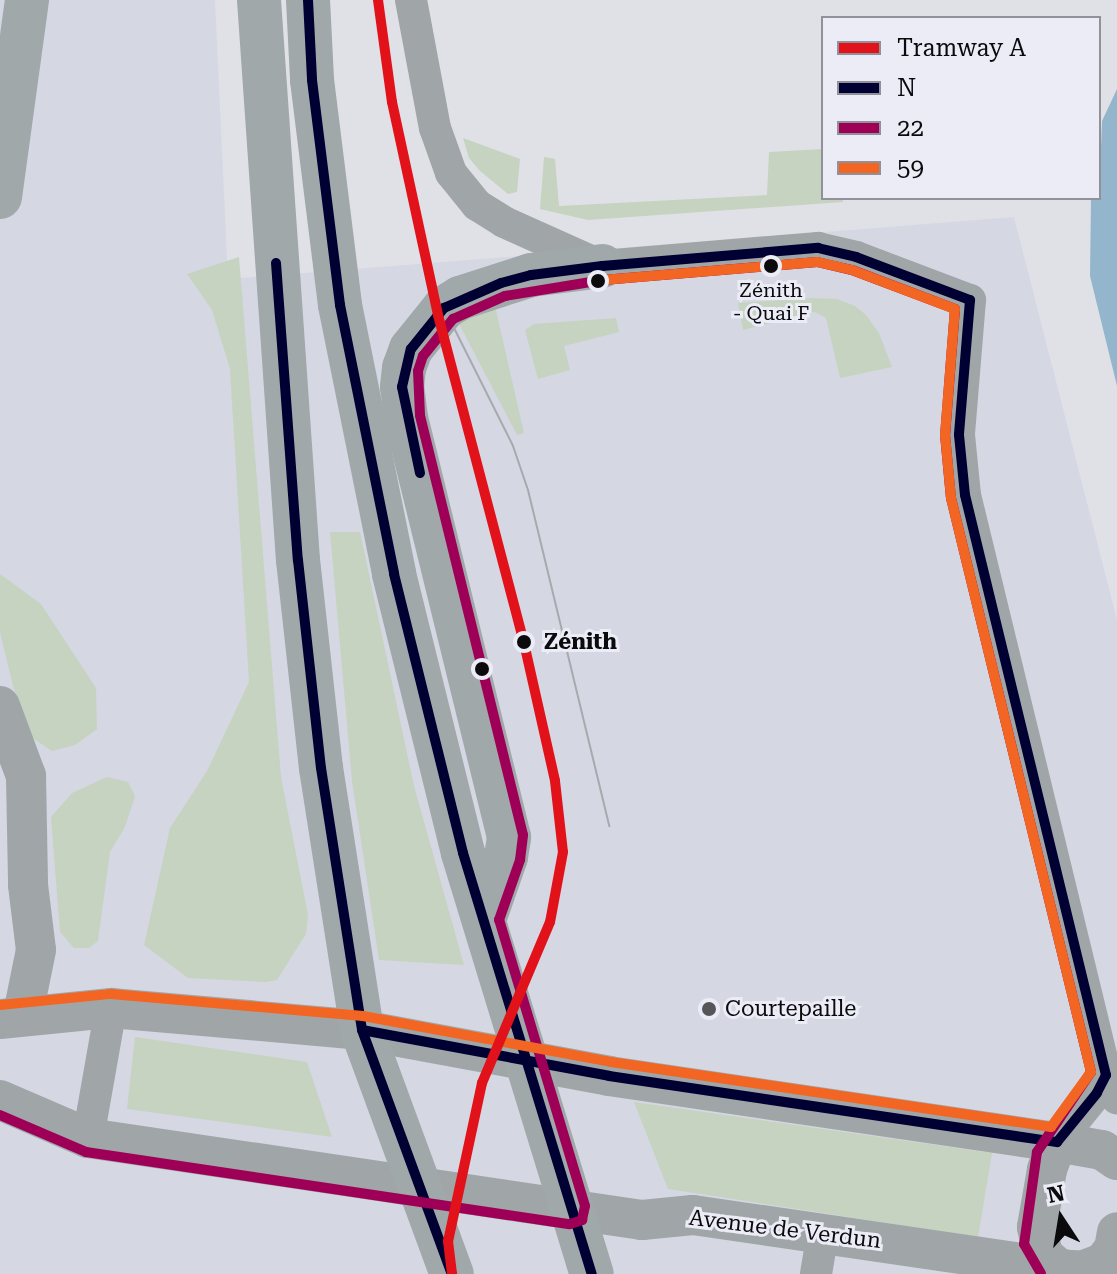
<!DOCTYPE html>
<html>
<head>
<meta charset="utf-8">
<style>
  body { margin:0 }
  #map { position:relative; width:1117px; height:1274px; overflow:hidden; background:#e0e1e6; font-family:"Roboto Serif",serif }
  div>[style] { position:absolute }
  .built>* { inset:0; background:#d5d7e3 }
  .green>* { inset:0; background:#c6d3c0 }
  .water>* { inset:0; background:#94b6cd }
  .minor>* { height:32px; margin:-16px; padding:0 16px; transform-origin:16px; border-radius:16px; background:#a0a6a8 }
  .tertiary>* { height:40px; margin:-20px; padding:0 20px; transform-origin:20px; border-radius:20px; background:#a0a6a8 }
  .primary>* { height:44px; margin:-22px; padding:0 22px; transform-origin:22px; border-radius:22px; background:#a0a8aa }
  .tram>* { height:2px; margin:-1px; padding:0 1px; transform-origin:1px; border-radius:1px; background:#a7aaac }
  .bus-1>* { height:10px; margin:-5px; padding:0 5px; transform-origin:5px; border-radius:5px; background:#003 }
  .bus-2>* { height:10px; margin:-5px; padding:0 5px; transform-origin:5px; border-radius:5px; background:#9f0057 }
  .bus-3>* { height:10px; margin:-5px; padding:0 5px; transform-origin:5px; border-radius:5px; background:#f26522 }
  .tram-1>* { height:10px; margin:-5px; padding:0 5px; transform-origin:5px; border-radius:5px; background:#e2121a }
  .dots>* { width:22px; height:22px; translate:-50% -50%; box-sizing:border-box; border:4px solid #ebecf6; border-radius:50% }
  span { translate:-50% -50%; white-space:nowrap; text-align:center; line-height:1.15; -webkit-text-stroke:6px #ebecf6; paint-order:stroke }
  .bus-label { font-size:20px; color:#0b0b0e }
  .stop-label { font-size:22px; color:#0b0b0e; font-weight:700 }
  .left { translate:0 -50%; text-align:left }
  .poi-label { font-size:22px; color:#0b0b0e }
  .street-label { font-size:22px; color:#0b0b0e }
  .legend { position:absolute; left:821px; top:16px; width:280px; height:184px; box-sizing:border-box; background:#ebecf6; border:2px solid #919299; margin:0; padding:10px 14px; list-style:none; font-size:24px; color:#0b0b0e }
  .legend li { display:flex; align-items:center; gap:16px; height:40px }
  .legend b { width:40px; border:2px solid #919299 }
  .north { position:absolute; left:1021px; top:1178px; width:80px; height:80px; -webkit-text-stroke:6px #ebecf6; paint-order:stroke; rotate:348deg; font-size:22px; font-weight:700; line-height:32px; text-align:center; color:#0b0b0e }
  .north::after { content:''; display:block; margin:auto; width:28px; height:36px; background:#0b0b0e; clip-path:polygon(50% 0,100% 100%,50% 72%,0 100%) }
</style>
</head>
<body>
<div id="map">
  <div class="built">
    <div style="clip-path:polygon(0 0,215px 0,228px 279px,1014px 217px,1117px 620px,1117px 1274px,0 1274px)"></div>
  </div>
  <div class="green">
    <div style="clip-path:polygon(463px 138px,520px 159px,517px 192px,508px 194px,480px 171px,469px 158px)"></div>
    <div style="clip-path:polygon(823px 149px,823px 198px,843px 198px,843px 202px,588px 220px,540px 209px,544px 157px,555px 159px,559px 206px,767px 195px,769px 152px)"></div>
    <div style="clip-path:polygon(239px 257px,281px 777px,308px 915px,306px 934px,277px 980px,266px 982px,188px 978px,144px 945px,170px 828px,207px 771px,249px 682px,230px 369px,212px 310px,187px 274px)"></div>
    <div style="clip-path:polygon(813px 298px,837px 299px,855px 306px,866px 315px,879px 333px,892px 367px,840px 378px,826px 318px,815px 312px,743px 330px,738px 303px)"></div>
    <div style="clip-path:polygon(495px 306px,524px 433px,517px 435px,457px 320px)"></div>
    <div style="clip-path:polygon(616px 318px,619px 332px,564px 346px,570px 370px,538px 379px,525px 330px,534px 324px)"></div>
    <div style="clip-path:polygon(330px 532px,360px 532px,414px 786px,464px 965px,379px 960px,352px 781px)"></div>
    <div style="clip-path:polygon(0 574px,41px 604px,96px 688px,97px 729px,75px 745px,52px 751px,31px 737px,13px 686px,0 632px)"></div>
    <div style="clip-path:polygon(107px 777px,128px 782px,135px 796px,125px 827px,110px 852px,98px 941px,89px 948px,74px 948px,60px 932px,51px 817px,72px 793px)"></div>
    <div style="clip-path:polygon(135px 1037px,307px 1062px,332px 1137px,127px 1109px)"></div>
    <div style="clip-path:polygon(634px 1102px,992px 1153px,978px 1237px,668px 1189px)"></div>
  </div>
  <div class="water">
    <div style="clip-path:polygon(1117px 89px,1117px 386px,1090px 276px,1091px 198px,1099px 198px,1102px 121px)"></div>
  </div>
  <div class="minor">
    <div style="left:411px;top:0;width:130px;rotate:79.4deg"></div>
    <div style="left:435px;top:128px;width:48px;rotate:70.4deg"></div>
    <div style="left:451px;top:173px;width:41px;rotate:50.9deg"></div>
    <div style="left:477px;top:205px;width:32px;rotate:32deg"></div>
    <div style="left:504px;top:222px;width:107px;rotate:24.2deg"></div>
    <div style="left:602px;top:266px;width:217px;rotate:-4.8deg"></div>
    <div style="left:818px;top:248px;width:39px;rotate:13deg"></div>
    <div style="left:856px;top:257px;width:122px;rotate:20.7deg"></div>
    <div style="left:970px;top:300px;width:135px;rotate:94.7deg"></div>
    <div style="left:959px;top:435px;width:60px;rotate:84.3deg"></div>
    <div style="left:965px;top:495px;width:597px;rotate:76.34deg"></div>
    <div style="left:1106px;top:1075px;width:26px;rotate:65deg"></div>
    <div style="left:88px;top:1138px;width:132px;rotate:-80deg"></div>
    <div style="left:1057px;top:1142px;width:63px;rotate:-50.8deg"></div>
    <div style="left:1097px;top:1093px;width:20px;rotate:-63deg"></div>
    <div style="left:816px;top:1274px;width:43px;rotate:-80.5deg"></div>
  </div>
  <div class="tertiary">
    <div style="left:0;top:706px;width:75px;rotate:69.6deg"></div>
    <div style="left:26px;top:776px;width:109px;rotate:88.9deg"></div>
    <div style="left:28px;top:885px;width:65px;rotate:83deg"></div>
    <div style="left:36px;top:950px;width:65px;rotate:101.5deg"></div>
    <div style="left:0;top:1019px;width:112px;rotate:-5.7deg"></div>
    <div style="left:111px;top:1008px;width:252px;rotate:5deg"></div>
    <div style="left:362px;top:1030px;width:251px;rotate:10.5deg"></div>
    <div style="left:609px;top:1076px;width:453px;rotate:8.4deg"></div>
    <div style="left:1057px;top:1142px;width:46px;rotate:10.1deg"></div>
    <div style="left:1102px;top:1150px;width:18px;rotate:34deg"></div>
    <div style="left:0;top:1100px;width:96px;rotate:23.4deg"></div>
    <div style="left:88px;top:1138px;width:560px;rotate:8.42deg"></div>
    <div style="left:642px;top:1220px;width:51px;rotate:-5.6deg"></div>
    <div style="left:693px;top:1215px;width:381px;rotate:8.3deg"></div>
    <div style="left:1070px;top:1270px;width:47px;rotate:2.4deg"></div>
    <div style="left:1057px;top:1142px;width:30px;rotate:110deg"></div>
    <div style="left:1047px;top:1170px;width:58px;rotate:100deg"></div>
    <div style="left:1037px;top:1227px;width:29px;rotate:78deg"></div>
    <div style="left:1043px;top:1255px;width:20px;rotate:41deg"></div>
    <div style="left:1087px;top:1269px;width:17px;rotate:-21deg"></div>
    <div style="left:1103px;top:1263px;width:18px;rotate:-52deg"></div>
    <div style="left:1114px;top:1249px;width:17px;rotate:-80deg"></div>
  </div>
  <div class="primary">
    <div style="left:259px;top:0;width:561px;rotate:86.02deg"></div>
    <div style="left:298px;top:560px;width:209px;rotate:83.7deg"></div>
    <div style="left:321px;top:768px;width:265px;rotate:81.1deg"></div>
    <div style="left:362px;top:1030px;width:260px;rotate:69.8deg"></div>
    <div style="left:308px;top:0;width:80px;rotate:87.1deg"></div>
    <div style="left:312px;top:80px;width:227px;rotate:82.9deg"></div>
    <div style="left:340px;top:305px;width:274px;rotate:78.6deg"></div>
    <div style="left:394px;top:574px;width:287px;rotate:76.1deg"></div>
    <div style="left:463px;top:853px;width:440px;rotate:73deg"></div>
    <div style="left:0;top:197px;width:199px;rotate:-82.2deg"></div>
    <div style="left:484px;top:920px;width:67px;rotate:-70.8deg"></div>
    <div style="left:506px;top:857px;width:20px;rotate:-81deg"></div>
    <div style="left:509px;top:837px;width:431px;rotate:-103.8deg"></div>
    <div style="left:406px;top:418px;width:31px;rotate:-97deg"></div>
    <div style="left:402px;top:387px;width:19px;rotate:-84deg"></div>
    <div style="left:404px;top:368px;width:20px;rotate:-70deg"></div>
    <div style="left:411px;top:349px;width:53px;rotate:-51.2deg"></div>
    <div style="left:444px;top:308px;width:19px;rotate:-32deg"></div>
    <div style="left:460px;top:298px;width:75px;rotate:-17.9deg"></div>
    <div style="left:531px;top:275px;width:72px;rotate:-7.2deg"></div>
  </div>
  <div class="tram">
    <div style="left:429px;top:269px;width:42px;rotate:69deg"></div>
    <div style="left:444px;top:308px;width:154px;rotate:63.4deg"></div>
    <div style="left:513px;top:446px;width:46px;rotate:71.2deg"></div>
    <div style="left:528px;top:490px;width:346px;rotate:76.4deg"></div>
  </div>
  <div class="bus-1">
    <div style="left:308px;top:0;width:80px;rotate:87.1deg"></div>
    <div style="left:312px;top:80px;width:227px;rotate:82.9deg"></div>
    <div style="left:340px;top:305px;width:274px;rotate:78.6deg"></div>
    <div style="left:394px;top:574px;width:287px;rotate:76.1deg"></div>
    <div style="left:463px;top:853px;width:440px;rotate:73deg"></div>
    <div style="left:276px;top:263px;width:298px;rotate:85.8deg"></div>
    <div style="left:298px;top:560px;width:209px;rotate:83.7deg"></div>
    <div style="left:321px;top:768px;width:265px;rotate:81.1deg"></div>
    <div style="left:362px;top:1030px;width:260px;rotate:69.8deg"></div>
    <div style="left:970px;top:300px;width:135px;rotate:94.7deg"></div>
    <div style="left:959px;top:435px;width:60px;rotate:84.3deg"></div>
    <div style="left:965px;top:495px;width:597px;rotate:76.34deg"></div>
    <div style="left:1106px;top:1075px;width:20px;rotate:117deg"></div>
    <div style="left:1097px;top:1093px;width:63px;rotate:129.2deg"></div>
    <div style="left:420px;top:473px;width:88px;rotate:-101.8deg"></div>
    <div style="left:402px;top:387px;width:39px;rotate:-77deg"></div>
    <div style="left:411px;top:349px;width:53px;rotate:-51.2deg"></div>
    <div style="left:444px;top:308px;width:62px;rotate:-23.7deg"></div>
    <div style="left:501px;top:283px;width:31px;rotate:-15deg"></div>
    <div style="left:531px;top:275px;width:72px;rotate:-7.2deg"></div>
    <div style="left:602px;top:266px;width:217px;rotate:-4.8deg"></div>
    <div style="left:818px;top:248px;width:39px;rotate:13deg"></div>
    <div style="left:856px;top:257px;width:122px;rotate:20.7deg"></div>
    <div style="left:362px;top:1030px;width:251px;rotate:10.5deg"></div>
    <div style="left:609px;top:1076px;width:453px;rotate:8.4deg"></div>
  </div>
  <div class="bus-2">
    <div style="left:0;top:1115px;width:94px;rotate:23.3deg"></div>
    <div style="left:86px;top:1152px;width:489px;rotate:8.5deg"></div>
    <div style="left:570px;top:1224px;width:13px;rotate:-18deg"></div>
    <div style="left:582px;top:1220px;width:14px;rotate:-78deg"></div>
    <div style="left:585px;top:1206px;width:299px;rotate:-106.7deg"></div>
    <div style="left:499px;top:920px;width:64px;rotate:-70.7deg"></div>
    <div style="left:520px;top:860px;width:25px;rotate:-83deg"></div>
    <div style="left:523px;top:835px;width:432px;rotate:-103.8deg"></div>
    <div style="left:420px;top:415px;width:44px;rotate:-92.6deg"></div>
    <div style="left:418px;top:371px;width:16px;rotate:-72deg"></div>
    <div style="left:423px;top:356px;width:48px;rotate:-51deg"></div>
    <div style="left:453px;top:319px;width:57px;rotate:-23.9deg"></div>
    <div style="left:505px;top:296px;width:99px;rotate:-9.3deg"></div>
    <div style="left:603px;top:280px;width:215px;rotate:-4.8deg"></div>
    <div style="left:817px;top:262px;width:36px;rotate:13deg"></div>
    <div style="left:852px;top:270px;width:110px;rotate:20.7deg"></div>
    <div style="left:955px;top:309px;width:126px;rotate:94.5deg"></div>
    <div style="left:945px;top:435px;width:63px;rotate:84.6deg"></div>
    <div style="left:951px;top:498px;width:591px;rotate:76.29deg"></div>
    <div style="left:1091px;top:1072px;width:97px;rotate:124deg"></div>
    <div style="left:1037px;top:1152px;width:93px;rotate:98deg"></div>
    <div style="left:1024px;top:1244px;width:34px;rotate:60deg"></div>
  </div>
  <div class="bus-3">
    <div style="left:0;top:1005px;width:112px;rotate:-5.7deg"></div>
    <div style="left:111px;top:994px;width:253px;rotate:5deg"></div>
    <div style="left:363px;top:1016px;width:252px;rotate:10.5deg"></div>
    <div style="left:611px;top:1062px;width:445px;rotate:8.4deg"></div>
    <div style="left:1051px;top:1127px;width:68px;rotate:-54deg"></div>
    <div style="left:1091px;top:1072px;width:591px;rotate:-103.71deg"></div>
    <div style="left:951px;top:498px;width:63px;rotate:-95.4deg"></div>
    <div style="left:945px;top:435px;width:126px;rotate:-85.5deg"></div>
    <div style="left:955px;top:309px;width:110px;rotate:-159.3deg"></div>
    <div style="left:852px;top:270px;width:36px;rotate:-167deg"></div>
    <div style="left:817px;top:262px;width:215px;rotate:175.2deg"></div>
  </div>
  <div class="tram-1">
    <div style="left:378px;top:0;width:103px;rotate:82.2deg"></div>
    <div style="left:392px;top:102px;width:218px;rotate:77.8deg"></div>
    <div style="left:438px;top:315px;width:339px;rotate:75.3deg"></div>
    <div style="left:524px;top:643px;width:141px;rotate:77.3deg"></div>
    <div style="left:555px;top:781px;width:71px;rotate:83.6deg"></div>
    <div style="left:563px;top:852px;width:71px;rotate:100.5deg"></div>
    <div style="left:550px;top:922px;width:175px;rotate:112.9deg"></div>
    <div style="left:482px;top:1083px;width:162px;rotate:102.1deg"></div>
    <div style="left:448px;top:1241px;width:33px;rotate:83deg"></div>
  </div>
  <div class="dots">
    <div style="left:771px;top:266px;background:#0b0b0e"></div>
    <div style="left:598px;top:281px;background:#0b0b0e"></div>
    <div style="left:524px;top:642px;background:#0b0b0e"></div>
    <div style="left:482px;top:669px;background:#0b0b0e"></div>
    <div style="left:709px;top:1009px;background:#56565a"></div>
  </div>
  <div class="bus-label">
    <span style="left:771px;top:302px">Zénith<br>- Quai F</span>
  </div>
  <div class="stop-label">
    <span class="left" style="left:544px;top:642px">Zénith</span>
  </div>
  <div class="poi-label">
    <span class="left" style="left:725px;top:1009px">Courtepaille</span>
  </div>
  <div class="street-label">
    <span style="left:785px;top:1229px;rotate:7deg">Avenue de Verdun</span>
  </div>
  <ul class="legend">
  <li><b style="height:10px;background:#e2121a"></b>Tramway A</li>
  <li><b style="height:10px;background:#003"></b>N</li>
  <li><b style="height:10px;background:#9f0057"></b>22</li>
  <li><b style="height:10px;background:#f26522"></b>59</li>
  </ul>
  <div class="north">N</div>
</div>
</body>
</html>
